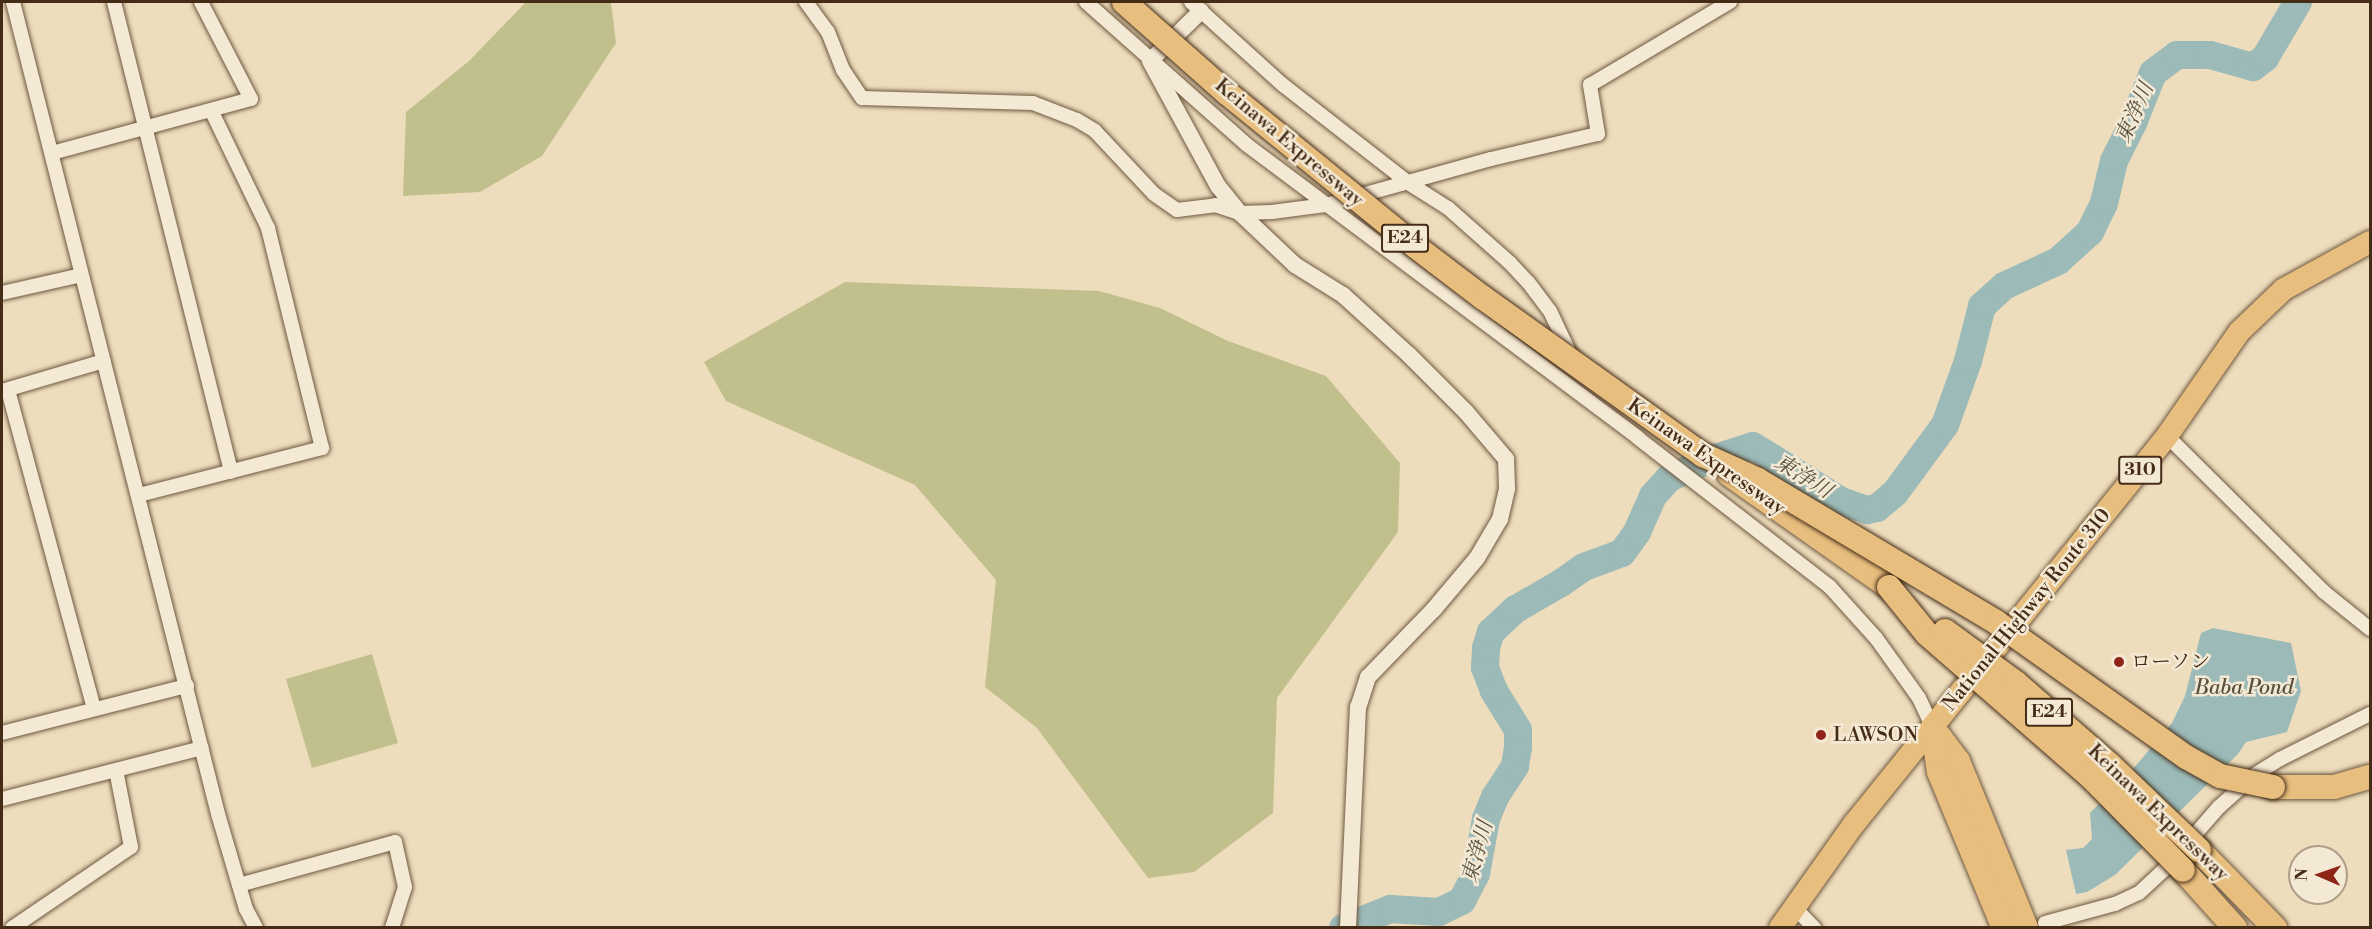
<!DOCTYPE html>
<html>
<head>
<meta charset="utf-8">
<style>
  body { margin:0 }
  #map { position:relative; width:2372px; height:929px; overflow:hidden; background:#eeddbd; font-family:"Libre Bodoni","Noto Serif JP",serif }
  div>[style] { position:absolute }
  .green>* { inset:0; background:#c1bf8c }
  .water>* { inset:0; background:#9bbab8 }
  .river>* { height:28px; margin:-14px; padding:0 14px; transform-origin:14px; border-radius:14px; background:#9bbab8 }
  .roads { filter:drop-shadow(0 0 2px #6e5840) drop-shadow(0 0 2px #6e5840) }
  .minor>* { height:14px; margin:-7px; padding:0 7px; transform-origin:7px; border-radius:7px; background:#f4e9d4 }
  .tertiary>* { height:16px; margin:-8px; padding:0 8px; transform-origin:8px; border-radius:8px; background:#f4e9d4 }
  .trunk>* { height:22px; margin:-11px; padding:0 11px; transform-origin:11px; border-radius:11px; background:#e7be7e }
  .motorway>* { height:24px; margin:-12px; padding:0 12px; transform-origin:12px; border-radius:12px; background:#e7be7e }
  .bridges { filter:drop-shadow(0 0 2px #442c17) drop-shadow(0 0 2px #442c17) }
  .motorway-bridge>* { height:24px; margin:-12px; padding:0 12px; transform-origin:12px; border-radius:12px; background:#e7be7e }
  .dots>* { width:16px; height:16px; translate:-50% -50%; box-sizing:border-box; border:3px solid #f4e9d4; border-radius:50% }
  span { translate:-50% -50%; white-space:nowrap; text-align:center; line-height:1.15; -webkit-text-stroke:5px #f4e9d4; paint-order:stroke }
  .shield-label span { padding:2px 4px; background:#f4e9d4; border:2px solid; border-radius:4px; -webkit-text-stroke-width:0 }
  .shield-label { font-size:18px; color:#442c17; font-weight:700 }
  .street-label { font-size:20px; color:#442c17 }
  .poi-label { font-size:20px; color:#442c17 }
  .left { translate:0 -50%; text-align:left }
  .water-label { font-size:21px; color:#5a503f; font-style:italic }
  .frame { position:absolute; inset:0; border:3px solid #442c17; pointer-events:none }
  .north { position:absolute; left:2288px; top:845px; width:60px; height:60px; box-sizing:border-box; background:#f4e9d4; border:2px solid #ae9d88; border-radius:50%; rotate:272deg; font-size:16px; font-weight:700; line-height:24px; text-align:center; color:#442c17 }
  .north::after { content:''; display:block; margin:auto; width:21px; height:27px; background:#8f2418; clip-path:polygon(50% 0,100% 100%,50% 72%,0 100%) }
</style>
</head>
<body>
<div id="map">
  <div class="green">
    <div style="clip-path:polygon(526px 2px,611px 2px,616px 43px,542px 156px,480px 192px,403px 196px,406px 112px,469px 61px)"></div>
    <div style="clip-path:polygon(845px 282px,1099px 291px,1160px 308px,1228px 341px,1326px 376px,1400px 463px,1398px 532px,1277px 698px,1273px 813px,1194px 872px,1148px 878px,1037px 728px,985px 687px,996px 580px,915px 485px,726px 401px,704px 362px)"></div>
    <div style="clip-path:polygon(372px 654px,398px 743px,312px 768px,286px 679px)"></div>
  </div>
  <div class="water">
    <div style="clip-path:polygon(2213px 628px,2291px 643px,2301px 691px,2287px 732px,2246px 742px,2238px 754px,2115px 875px,2087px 892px,2076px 894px,2066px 850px,2083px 848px,2092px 839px,2090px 813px,2133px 769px,2172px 723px,2185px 696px,2201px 633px)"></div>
  </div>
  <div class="river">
    <div style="left:1343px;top:928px;width:51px;rotate:-22deg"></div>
    <div style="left:1390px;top:909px;width:49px;rotate:3.5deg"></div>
    <div style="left:1439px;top:912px;width:25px;rotate:-26deg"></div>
    <div style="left:1462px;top:901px;width:30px;rotate:-63deg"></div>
    <div style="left:1476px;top:874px;width:56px;rotate:-79.7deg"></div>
    <div style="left:1486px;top:819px;width:24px;rotate:-68deg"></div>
    <div style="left:1495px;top:797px;width:37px;rotate:-57deg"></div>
    <div style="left:1515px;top:766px;width:19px;rotate:-81deg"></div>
    <div style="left:1518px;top:747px;width:17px;rotate:-90deg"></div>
    <div style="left:1518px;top:730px;width:46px;rotate:-121.6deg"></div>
    <div style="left:1494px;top:691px;width:25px;rotate:-111deg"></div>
    <div style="left:1485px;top:668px;width:20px;rotate:-87deg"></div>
    <div style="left:1486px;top:648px;width:17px;rotate:-73deg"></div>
    <div style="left:1491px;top:632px;width:34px;rotate:-43deg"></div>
    <div style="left:1516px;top:609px;width:52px;rotate:-30deg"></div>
    <div style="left:1561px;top:583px;width:28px;rotate:-35deg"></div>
    <div style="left:1584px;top:567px;width:40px;rotate:-20.2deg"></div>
    <div style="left:1622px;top:553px;width:26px;rotate:-54deg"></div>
    <div style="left:1637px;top:532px;width:39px;rotate:-66deg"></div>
    <div style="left:1653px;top:496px;width:24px;rotate:-48deg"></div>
    <div style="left:1669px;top:478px;width:41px;rotate:-24.7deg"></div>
    <div style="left:1706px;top:461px;width:49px;rotate:-17.7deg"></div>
    <div style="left:1753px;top:446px;width:104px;rotate:32deg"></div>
    <div style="left:1841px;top:501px;width:28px;rotate:19deg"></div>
    <div style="left:1867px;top:510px;width:10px;rotate:-11deg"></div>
    <div style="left:1877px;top:508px;width:23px;rotate:-40deg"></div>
    <div style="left:1895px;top:493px;width:84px;rotate:-53.7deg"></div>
    <div style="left:1945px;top:425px;width:68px;rotate:-70.2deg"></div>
    <div style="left:1968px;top:361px;width:57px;rotate:-75.7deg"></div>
    <div style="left:1982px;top:306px;width:30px;rotate:-42deg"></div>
    <div style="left:2004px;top:286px;width:60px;rotate:-24.8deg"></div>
    <div style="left:2058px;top:261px;width:43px;rotate:-42.2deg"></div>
    <div style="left:2090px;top:232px;width:32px;rotate:-64deg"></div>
    <div style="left:2104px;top:203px;width:43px;rotate:-76.6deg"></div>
    <div style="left:2114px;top:161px;width:42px;rotate:-63.4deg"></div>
    <div style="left:2133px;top:123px;width:54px;rotate:-68.2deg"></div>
    <div style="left:2153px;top:73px;width:30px;rotate:-37deg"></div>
    <div style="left:2177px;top:55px;width:33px"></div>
    <div style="left:2210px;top:55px;width:45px;rotate:15.6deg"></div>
    <div style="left:2253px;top:67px;width:15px;rotate:-37deg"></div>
    <div style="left:2265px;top:58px;width:65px;rotate:-59.5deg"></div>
  </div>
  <div class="roads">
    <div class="minor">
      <div style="left:13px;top:2px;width:837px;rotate:75.83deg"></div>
      <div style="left:218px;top:814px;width:99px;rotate:73.6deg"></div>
      <div style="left:246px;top:909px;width:21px;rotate:62deg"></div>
      <div style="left:114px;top:2px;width:484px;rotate:76deg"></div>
      <div style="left:806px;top:2px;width:37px;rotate:54deg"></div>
      <div style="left:828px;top:32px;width:41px;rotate:68.5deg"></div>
      <div style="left:843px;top:70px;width:34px;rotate:56deg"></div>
      <div style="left:862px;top:98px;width:171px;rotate:1.7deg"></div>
      <div style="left:1033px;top:103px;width:47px;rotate:21.1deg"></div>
      <div style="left:1077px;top:120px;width:21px;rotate:31deg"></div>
      <div style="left:1095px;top:131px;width:86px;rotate:46.9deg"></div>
      <div style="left:1154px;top:194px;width:28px;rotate:35deg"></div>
      <div style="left:1177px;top:210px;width:38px;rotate:-7deg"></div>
      <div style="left:1215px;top:205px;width:26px;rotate:18deg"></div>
      <div style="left:1240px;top:213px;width:32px;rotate:-2deg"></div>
      <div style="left:1272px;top:212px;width:54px;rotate:-7.4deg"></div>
      <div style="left:1326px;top:205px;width:171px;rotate:-15.6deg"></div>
      <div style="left:1491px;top:159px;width:110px;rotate:-13.2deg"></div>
      <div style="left:1598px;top:134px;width:50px;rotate:-99.3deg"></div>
      <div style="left:1590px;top:85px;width:163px;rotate:-30.7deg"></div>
      <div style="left:1086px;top:2px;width:215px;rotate:41.6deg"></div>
      <div style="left:1247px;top:145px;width:489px;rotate:36.8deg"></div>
      <div style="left:1638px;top:438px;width:242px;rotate:37.8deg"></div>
      <div style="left:1829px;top:586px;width:70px;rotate:47.9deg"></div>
      <div style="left:1876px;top:638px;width:74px;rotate:54.4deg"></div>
      <div style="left:1919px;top:698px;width:33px;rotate:65deg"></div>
      <div style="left:1191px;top:2px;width:124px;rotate:42.1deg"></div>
      <div style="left:1283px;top:85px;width:161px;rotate:37.9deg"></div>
      <div style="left:1410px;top:184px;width:45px;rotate:32.3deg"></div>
      <div style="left:1448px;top:208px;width:83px;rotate:41.6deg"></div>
      <div style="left:1510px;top:263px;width:26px;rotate:47deg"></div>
      <div style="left:1528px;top:282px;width:36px;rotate:53deg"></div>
      <div style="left:1550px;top:311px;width:52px;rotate:64.9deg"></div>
      <div style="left:52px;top:153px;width:206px;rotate:-15.2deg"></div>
      <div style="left:251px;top:99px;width:109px;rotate:-117.3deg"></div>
      <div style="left:2px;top:293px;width:81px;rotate:-12.8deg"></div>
      <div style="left:8px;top:390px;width:330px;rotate:74.9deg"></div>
      <div style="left:2px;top:391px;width:106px;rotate:-16.4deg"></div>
      <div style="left:2167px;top:436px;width:221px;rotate:44.8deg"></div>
      <div style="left:2324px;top:592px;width:59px;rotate:38.8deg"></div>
      <div style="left:139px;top:495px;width:189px;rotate:-14.4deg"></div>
      <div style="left:322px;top:448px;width:227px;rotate:-103.8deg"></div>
      <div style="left:268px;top:228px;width:129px;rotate:-115.8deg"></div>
      <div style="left:2px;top:733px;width:191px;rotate:-14.3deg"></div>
      <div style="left:2px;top:799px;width:206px;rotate:-14.3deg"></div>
      <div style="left:239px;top:885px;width:162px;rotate:-15.4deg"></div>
      <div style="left:395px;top:842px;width:46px;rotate:77.5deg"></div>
      <div style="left:405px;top:887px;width:43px;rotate:107.6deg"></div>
      <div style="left:1795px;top:908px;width:28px;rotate:46deg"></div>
      <div style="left:2045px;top:923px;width:73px;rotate:-15.2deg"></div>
      <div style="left:2115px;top:904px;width:26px;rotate:-25deg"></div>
      <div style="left:2139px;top:893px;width:34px;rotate:-43deg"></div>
      <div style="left:2164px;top:870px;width:84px;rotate:-48.9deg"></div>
      <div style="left:2219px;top:807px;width:50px;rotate:-41.7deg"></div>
      <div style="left:2256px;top:774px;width:28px;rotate:-32deg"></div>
      <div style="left:2280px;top:759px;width:101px;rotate:-26.6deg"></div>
      <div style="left:12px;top:928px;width:144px;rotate:-34.2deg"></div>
      <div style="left:131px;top:847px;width:78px;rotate:-101deg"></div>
    </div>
    <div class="tertiary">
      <div style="left:1201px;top:11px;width:71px;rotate:135.6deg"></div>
      <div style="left:1150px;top:61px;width:142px;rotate:61.5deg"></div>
      <div style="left:1218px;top:186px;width:35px;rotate:51deg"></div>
      <div style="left:1240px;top:213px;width:76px;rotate:43.4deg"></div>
      <div style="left:1295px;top:265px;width:57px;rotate:32deg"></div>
      <div style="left:1343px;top:295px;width:89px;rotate:42.3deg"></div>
      <div style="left:1409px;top:355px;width:81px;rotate:45deg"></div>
      <div style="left:1466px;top:412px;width:62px;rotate:49.6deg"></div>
      <div style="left:1506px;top:459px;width:30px;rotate:88deg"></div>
      <div style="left:1507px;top:489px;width:31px;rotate:103deg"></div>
      <div style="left:1500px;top:519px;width:45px;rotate:120.5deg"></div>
      <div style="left:1477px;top:558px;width:67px;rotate:130.1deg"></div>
      <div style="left:1434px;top:609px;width:95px;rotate:134.1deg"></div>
      <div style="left:1368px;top:677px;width:32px;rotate:108deg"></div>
      <div style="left:1358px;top:707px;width:221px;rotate:92.6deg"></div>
    </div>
    <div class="trunk">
      <div style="left:1780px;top:928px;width:128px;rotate:-54.6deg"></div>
      <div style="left:1854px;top:824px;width:499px;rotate:-51.1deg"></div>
      <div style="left:2167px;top:436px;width:126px;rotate:-55.3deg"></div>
      <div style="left:2239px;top:332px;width:62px;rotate:-43.7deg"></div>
      <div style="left:2284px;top:289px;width:98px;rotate:-28.7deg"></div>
    </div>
    <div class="motorway">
      <div style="left:1729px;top:474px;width:196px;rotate:35.2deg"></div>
      <div style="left:1933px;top:728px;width:41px;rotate:52.9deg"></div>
      <div style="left:1958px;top:761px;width:180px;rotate:67.8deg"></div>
      <div style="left:1933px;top:730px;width:42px;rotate:81.9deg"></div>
      <div style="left:1939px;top:772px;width:169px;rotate:67.4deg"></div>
      <div style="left:2273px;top:787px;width:61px"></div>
      <div style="left:2334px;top:787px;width:37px;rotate:-16deg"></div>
      <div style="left:2199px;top:850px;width:109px;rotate:45.7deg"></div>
      <div style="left:2183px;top:870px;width:78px;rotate:48.1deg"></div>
    </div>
  </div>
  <div class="bridges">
    <div class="motorway-bridge">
      <div style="left:1124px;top:2px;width:137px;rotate:41.5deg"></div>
      <div style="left:1227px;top:93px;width:242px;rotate:39.1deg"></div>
      <div style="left:1415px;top:246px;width:84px;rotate:37.3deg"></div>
      <div style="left:1482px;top:297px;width:272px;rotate:35.6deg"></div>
      <div style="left:1703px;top:455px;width:60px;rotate:24.4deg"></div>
      <div style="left:1758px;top:480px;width:277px;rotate:30.8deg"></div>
      <div style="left:1996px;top:622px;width:233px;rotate:35.4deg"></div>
      <div style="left:2186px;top:757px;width:39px;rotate:29deg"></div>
      <div style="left:2220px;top:776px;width:54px;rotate:11.7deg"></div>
      <div style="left:1889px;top:587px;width:60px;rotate:51deg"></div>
      <div style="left:1927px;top:634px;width:219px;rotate:41.1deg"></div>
      <div style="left:2092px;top:778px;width:129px;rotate:45.3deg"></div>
      <div style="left:1945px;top:631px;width:88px;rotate:36.2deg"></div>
      <div style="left:2016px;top:683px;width:125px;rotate:41.1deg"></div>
      <div style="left:2110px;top:765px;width:123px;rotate:43.7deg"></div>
    </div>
  </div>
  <div class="dots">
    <div style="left:2119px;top:662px;background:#8f2418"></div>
    <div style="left:1821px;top:735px;background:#8f2418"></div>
  </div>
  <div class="shield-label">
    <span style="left:1405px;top:238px">E24</span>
    <span style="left:2140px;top:470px">310</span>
    <span style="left:2049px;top:712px">E24</span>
  </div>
  <div class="street-label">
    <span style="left:1289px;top:143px;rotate:40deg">Keinawa Expressway</span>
    <span style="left:1706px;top:457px;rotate:35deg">Keinawa Expressway</span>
    <span style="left:2027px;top:610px;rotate:-51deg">National Highway Route 310</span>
    <span style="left:2158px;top:813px;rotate:44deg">Keinawa Expressway</span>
  </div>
  <div class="poi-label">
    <span class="left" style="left:2131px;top:662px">ローソン</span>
    <span class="left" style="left:1833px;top:735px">LAWSON</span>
  </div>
  <div class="water-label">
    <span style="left:2135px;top:113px;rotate:-66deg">東浄川</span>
    <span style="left:1803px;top:477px;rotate:32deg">東浄川</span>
    <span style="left:2244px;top:688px">Baba Pond</span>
    <span style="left:1478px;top:852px;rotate:-74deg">東浄川</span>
  </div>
  <div class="frame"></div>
  <div class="north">N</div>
</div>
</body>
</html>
